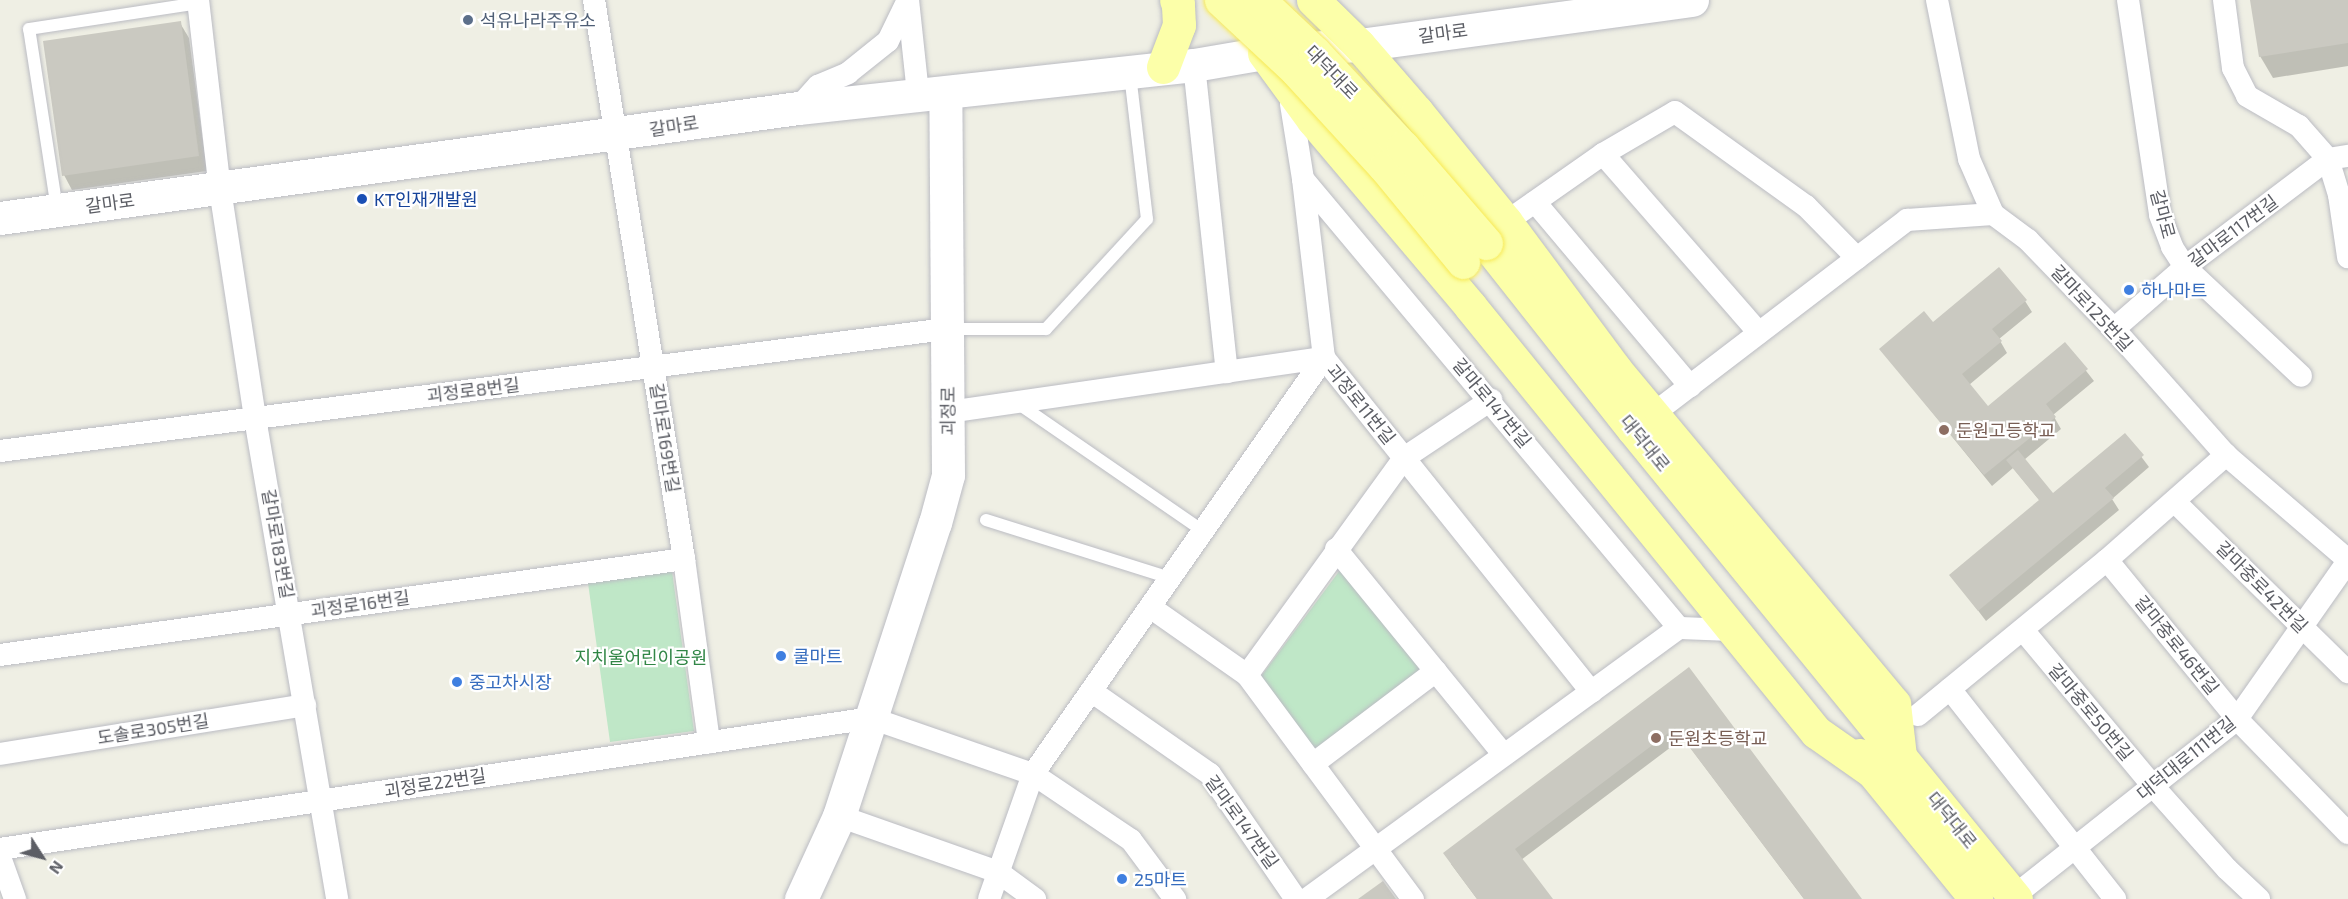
<!DOCTYPE html>
<html>
<head>
<meta charset="utf-8">
<style>
  body { margin:0 }
  #map { position:relative; width:2348px; height:899px; overflow:hidden; background:#efefe4; font-family:"Exo 2","Noto Sans KR",sans-serif }
  div>[style] { position:absolute }
  .green>* { inset:0; background:#bfe7c7 }
  .shadow>* { inset:0; background:#0003 }
  .building>* { inset:0; background:#cac9c1 }
  .roads { filter:drop-shadow(0 0 2px #bbbcc3) drop-shadow(0 0 2px #bbbcc3) }
  .lane>* { height:12px; margin:-6px; padding:0 6px; transform-origin:6px; border-radius:6px; background:#fff }
  .street>* { height:22px; margin:-11px; padding:0 11px; transform-origin:11px; border-radius:11px; background:#fff }
  .secondary>* { height:33px; margin:-16.5px; padding:0 16.5px; transform-origin:16.5px; border-radius:16.5px; background:#fff }
  .primary>* { height:33px; margin:-16.5px; padding:0 16.5px; transform-origin:16.5px; border-radius:16.5px; background:#fcffa9 }
  .bridges { filter:drop-shadow(0 0 2px #f7e955) drop-shadow(0 0 2px #f7e955) }
  .primary-bridge>* { height:33px; margin:-16.5px; padding:0 16.5px; transform-origin:16.5px; border-radius:16.5px; background:#fcffa9 }
  .dots>* { width:16px; height:16px; translate:-50% -50%; box-sizing:border-box; border:3px solid #fff; border-radius:50% }
  span { translate:-50% -50%; white-space:nowrap; text-align:center; line-height:1.15; -webkit-text-stroke:4.5px #fff; paint-order:stroke }
  .service-label { font-size:18px; color:#4e5e75 }
  .left { translate:0 -50%; text-align:left }
  .street-label { font-size:18px; color:#5c5e65 }
  .transit-label { font-size:18px; color:#164399 }
  .shop-label { font-size:18px; color:#366cbe }
  .education-label { font-size:18px; color:#785e54 }
  .park-label { font-size:18px; color:#318646 }
  .north { position:absolute; left:12px; top:827px; width:60px; height:60px; -webkit-text-stroke:4px #fff; paint-order:stroke; rotate:126deg; font-size:16px; font-weight:700; line-height:24px; text-align:center; color:#5c5e65 }
  .north::after { content:''; display:block; margin:auto; width:21px; height:27px; background:#5c5e65; clip-path:polygon(50% 0,100% 100%,50% 72%,0 100%) }
</style>
</head>
<body>
<div id="map">
  <div class="green">
    <div style="clip-path:polygon(1343px 566px,1423px 668px,1316px 752px,1259px 679px)"></div>
    <div style="clip-path:polygon(672px 571px,694px 731px,610px 742px,588px 583px)"></div>
  </div>
  <div class="shadow">
    <div style="clip-path:polygon(2260px 0,2348px 0,2348px 66px,2273px 78px,2260px 56px)"></div>
    <div style="clip-path:polygon(180px 23px,189px 38px,207px 171px,72px 190px,64px 175px)"></div>
    <div style="clip-path:polygon(2025px 301px,2032px 312px,1999px 339px,2007px 353px,1969px 385px,1988px 408px,2065px 344px,2094px 381px,2053px 415px,2061px 429px,2024px 460px,2053px 495px,2125px 435px,2149px 467px,2112px 499px,2119px 510px,1986px 621px,1951px 575px,2040px 501px,2013px 468px,1992px 486px,1881px 349px,1933px 324px)"></div>
    <div style="clip-path:polygon(1688px 670px,1861px 899px,1804px 899px,1683px 738px,1521px 860px,1551px 899px,1477px 899px,1451px 864px)"></div>
  </div>
  <div class="building">
    <div style="clip-path:polygon(2250px 0,2348px 0,2348px 43px,2259px 57px)"></div>
    <div style="clip-path:polygon(181px 21px,199px 156px,62px 176px,43px 41px)"></div>
    <div style="clip-path:polygon(1999px 267px,2027px 300px,1992px 329px,2002px 341px,1962px 374px,1988px 406px,2065px 342px,2088px 369px,2046px 404px,2056px 417px,1984px 475px,1879px 349px,1924px 311px,1933px 322px)"></div>
    <div style="clip-path:polygon(2125px 433px,2144px 455px,2105px 488px,2114px 498px,1978px 611px,1949px 575px,2039px 500px,2006px 460px,2018px 450px,2053px 493px)"></div>
    <div style="clip-path:polygon(1689px 667px,1862px 899px,1804px 899px,1675px 728px,1515px 849px,1553px 899px,1477px 899px,1443px 853px)"></div>
    <div style="clip-path:polygon(1383px 881px,1396px 899px,1358px 899px)"></div>
  </div>
  <div class="roads">
    <div class="lane">
      <div style="left:57px;top:209px;width:182px;rotate:-98.8deg"></div>
      <div style="left:29px;top:29px;width:171px;rotate:-8.7deg"></div>
      <div style="left:948px;top:329px;width:98px"></div>
      <div style="left:1046px;top:329px;width:149px;rotate:-47.4deg"></div>
      <div style="left:1147px;top:219px;width:146px;rotate:-96.7deg"></div>
      <div style="left:1016px;top:402px;width:227px;rotate:34.6deg"></div>
      <div style="left:986px;top:520px;width:193px;rotate:17.5deg"></div>
    </div>
    <div class="street">
      <div style="left:198px;top:0;width:190px;rotate:83.4deg"></div>
      <div style="left:220px;top:189px;width:232px;rotate:81.3deg"></div>
      <div style="left:255px;top:418px;width:488px;rotate:80.3deg"></div>
      <div style="left:594px;top:0;width:566px;rotate:80.85deg"></div>
      <div style="left:684px;top:559px;width:185px;rotate:82.2deg"></div>
      <div style="left:908px;top:0;width:95px;rotate:83.9deg"></div>
      <div style="left:1937px;top:0;width:162px;rotate:78.6deg"></div>
      <div style="left:1969px;top:159px;width:60px;rotate:66.4deg"></div>
      <div style="left:1993px;top:214px;width:44px;rotate:36.6deg"></div>
      <div style="left:2028px;top:240px;width:124px;rotate:46deg"></div>
      <div style="left:2114px;top:329px;width:169px;rotate:48.4deg"></div>
      <div style="left:2226px;top:455px;width:161px;rotate:40.7deg"></div>
      <div style="left:2128px;top:0;width:217px;rotate:81.5deg"></div>
      <div style="left:2160px;top:215px;width:34px;rotate:69deg"></div>
      <div style="left:2172px;top:247px;width:24px;rotate:57deg"></div>
      <div style="left:2185px;top:267px;width:159px;rotate:43.2deg"></div>
      <div style="left:2224px;top:0;width:69px;rotate:82.5deg"></div>
      <div style="left:2233px;top:68px;width:31px;rotate:63deg"></div>
      <div style="left:2247px;top:96px;width:60px;rotate:30deg"></div>
      <div style="left:2299px;top:126px;width:44px;rotate:48.7deg"></div>
      <div style="left:2328px;top:159px;width:38px;rotate:73deg"></div>
      <div style="left:2339px;top:195px;width:63px;rotate:81.7deg"></div>
      <div style="left:1194px;top:65px;width:309px;rotate:83.9deg"></div>
      <div style="left:798px;top:108px;width:30px;rotate:-48deg"></div>
      <div style="left:818px;top:86px;width:33px;rotate:-23deg"></div>
      <div style="left:848px;top:73px;width:51px;rotate:-38.7deg"></div>
      <div style="left:888px;top:41px;width:46px;rotate:-64deg"></div>
      <div style="left:1603px;top:154px;width:237px;rotate:48.9deg"></div>
      <div style="left:1303px;top:179px;width:586px;rotate:50.06deg"></div>
      <div style="left:1535px;top:202px;width:241px;rotate:49.9deg"></div>
      <div style="left:1506px;top:222px;width:118px;rotate:-35deg"></div>
      <div style="left:1603px;top:154px;width:83px;rotate:-30.3deg"></div>
      <div style="left:1675px;top:112px;width:161px;rotate:35.7deg"></div>
      <div style="left:1806px;top:206px;width:73px;rotate:45.6deg"></div>
      <div style="left:2114px;top:329px;width:94px;rotate:-41.1deg"></div>
      <div style="left:2185px;top:267px;width:179px;rotate:-37.1deg"></div>
      <div style="left:2328px;top:159px;width:20px;rotate:-9deg"></div>
      <div style="left:948px;top:412px;width:380px;rotate:-8.2deg"></div>
      <div style="left:1324px;top:358px;width:428px;rotate:51.3deg"></div>
      <div style="left:1653px;top:414px;width:320px;rotate:-37.4deg"></div>
      <div style="left:1907px;top:220px;width:86px;rotate:-4deg"></div>
      <div style="left:0;top:451px;width:954px;rotate:-7.35deg"></div>
      <div style="left:2175px;top:502px;width:243px;rotate:44.5deg"></div>
      <div style="left:1336px;top:549px;width:264px;rotate:50.8deg"></div>
      <div style="left:2107px;top:560px;width:205px;rotate:50.7deg"></div>
      <div style="left:2237px;top:719px;width:159px;rotate:45.8deg"></div>
      <div style="left:1150px;top:607px;width:118px;rotate:35deg"></div>
      <div style="left:1247px;top:675px;width:279px;rotate:53.5deg"></div>
      <div style="left:2023px;top:630px;width:203px;rotate:50.2deg"></div>
      <div style="left:2153px;top:786px;width:111px;rotate:48.3deg"></div>
      <div style="left:2227px;top:869px;width:44px;rotate:43.2deg"></div>
      <div style="left:0;top:655px;width:691px;rotate:-7.99deg"></div>
      <div style="left:1247px;top:675px;width:268px;rotate:-54.1deg"></div>
      <div style="left:1404px;top:458px;width:105px;rotate:-33.7deg"></div>
      <div style="left:1950px;top:689px;width:267px;rotate:51.8deg"></div>
      <div style="left:1091px;top:691px;width:145px;rotate:34.9deg"></div>
      <div style="left:1210px;top:774px;width:152px;rotate:55.5deg"></div>
      <div style="left:1918px;top:715px;width:244px;rotate:-39.4deg"></div>
      <div style="left:2107px;top:560px;width:159px;rotate:-41.4deg"></div>
      <div style="left:0;top:754px;width:309px;rotate:-9.1deg"></div>
      <div style="left:1313px;top:764px;width:154px;rotate:-37.1deg"></div>
      <div style="left:839px;top:816px;width:169px;rotate:19.4deg"></div>
      <div style="left:998px;top:872px;width:46px;rotate:36.1deg"></div>
      <div style="left:0;top:849px;width:881px;rotate:-8.55deg"></div>
      <div style="left:871px;top:718px;width:171px;rotate:19.1deg"></div>
      <div style="left:1033px;top:774px;width:118px;rotate:34deg"></div>
      <div style="left:1131px;top:840px;width:74px;rotate:53.3deg"></div>
      <div style="left:0;top:857px;width:45px;rotate:70.3deg"></div>
      <div style="left:2014px;top:896px;width:285px;rotate:-38.4deg"></div>
      <div style="left:2237px;top:719px;width:193px;rotate:-54.9deg"></div>
      <div style="left:989px;top:899px;width:133px;rotate:-70.6deg"></div>
      <div style="left:1033px;top:774px;width:508px;rotate:-55.03deg"></div>
      <div style="left:1324px;top:358px;width:180px;rotate:-96.7deg"></div>
      <div style="left:1303px;top:179px;width:76px;rotate:-99.1deg"></div>
      <div style="left:1307px;top:899px;width:460px;rotate:-36.1deg"></div>
      <div style="left:1679px;top:628px;width:53px;rotate:2.2deg"></div>
    </div>
    <div class="secondary">
      <div style="left:0;top:218px;width:806px;rotate:-7.85deg"></div>
      <div style="left:798px;top:108px;width:398px;rotate:-6.2deg"></div>
      <div style="left:1194px;top:65px;width:95px;rotate:-9.7deg"></div>
      <div style="left:1288px;top:49px;width:71px;rotate:-3.2deg"></div>
      <div style="left:1359px;top:45px;width:336px;rotate:-7.7deg"></div>
      <div style="left:801px;top:899px;width:91px;rotate:-65.4deg"></div>
      <div style="left:839px;top:816px;width:308px;rotate:-71.9deg"></div>
      <div style="left:935px;top:523px;width:50px;rotate:-74.8deg"></div>
      <div style="left:948px;top:475px;width:382px;rotate:-90.4deg"></div>
    </div>
    <div class="primary">
      <div style="left:1313px;top:0;width:64px;rotate:44.4deg"></div>
      <div style="left:1359px;top:45px;width:89px;rotate:49.1deg"></div>
      <div style="left:1417px;top:112px;width:141px;rotate:51deg"></div>
      <div style="left:1506px;top:222px;width:183px;rotate:53.4deg"></div>
      <div style="left:1615px;top:369px;width:436px;rotate:50.2deg"></div>
      <div style="left:1894px;top:704px;width:52px;rotate:83.4deg"></div>
      <div style="left:1264px;top:53px;width:83px;rotate:53.8deg"></div>
      <div style="left:1313px;top:120px;width:243px;rotate:49.8deg"></div>
      <div style="left:1470px;top:306px;width:549px;rotate:50.92deg"></div>
      <div style="left:1816px;top:732px;width:70px;rotate:35.1deg"></div>
      <div style="left:1163px;top:67px;width:45px;rotate:-69.1deg"></div>
      <div style="left:1179px;top:25px;width:21px;rotate:-93deg"></div>
      <div style="left:1178px;top:4px;width:4px;rotate:-117deg"></div>
      <div style="left:1486px;top:243px;width:237px;rotate:51.7deg"></div>
      <div style="left:1633px;top:429px;width:606px;rotate:50.82deg"></div>
      <div style="left:1859px;top:755px;width:186px;rotate:50.9deg"></div>
    </div>
  </div>
  <div class="bridges">
    <div class="primary-bridge">
      <div style="left:1221px;top:0;width:103px;rotate:43deg"></div>
      <div style="left:1296px;top:70px;width:132px;rotate:47.5deg"></div>
      <div style="left:1385px;top:167px;width:123px;rotate:50.6deg"></div>
      <div style="left:1259px;top:0;width:77px;rotate:43.4deg"></div>
      <div style="left:1315px;top:53px;width:129px;rotate:46.9deg"></div>
      <div style="left:1403px;top:147px;width:127px;rotate:49.2deg"></div>
    </div>
  </div>
  <div class="dots">
    <div style="left:468px;top:20px;background:#5c6f8a"></div>
    <div style="left:362px;top:199px;background:#1a4fb4"></div>
    <div style="left:2129px;top:290px;background:#3f7fe0"></div>
    <div style="left:1944px;top:430px;background:#8d6e63"></div>
    <div style="left:781px;top:656px;background:#3f7fe0"></div>
    <div style="left:457px;top:682px;background:#3f7fe0"></div>
    <div style="left:1656px;top:738px;background:#8d6e63"></div>
    <div style="left:1122px;top:879px;background:#3f7fe0"></div>
  </div>
  <div class="service-label">
    <span class="left" style="left:480px;top:20px">석유나라주유소</span>
  </div>
  <div class="street-label">
    <span style="left:1443px;top:33px;rotate:-8deg">갈마로</span>
    <span style="left:1332px;top:72px;rotate:46deg">대덕대로</span>
    <span style="left:674px;top:126px;rotate:-9deg">갈마로</span>
    <span style="left:110px;top:203px;rotate:-8deg">갈마로</span>
    <span style="left:2163px;top:214px;rotate:75deg">갈마로</span>
    <span style="left:2233px;top:231px;rotate:-37deg">갈마로117번길</span>
    <span style="left:2092px;top:308px;rotate:47deg">갈마로125번길</span>
    <span style="left:473px;top:390px;rotate:-7deg">괴정로8번길</span>
    <span style="left:1492px;top:403px;rotate:50deg">갈마로147번길</span>
    <span style="left:1361px;top:404px;rotate:51deg">괴정로11번길</span>
    <span style="left:948px;top:411px;rotate:-90deg">괴정로</span>
    <span style="left:665px;top:438px;rotate:81deg">갈마로169번길</span>
    <span style="left:1645px;top:443px;rotate:51deg">대덕대로</span>
    <span style="left:278px;top:544px;rotate:80deg">갈마로183번길</span>
    <span style="left:2262px;top:587px;rotate:45deg">갈마중로42번길</span>
    <span style="left:360px;top:604px;rotate:-8deg">괴정로16번길</span>
    <span style="left:2177px;top:645px;rotate:51deg">갈마중로46번길</span>
    <span style="left:2091px;top:712px;rotate:50deg">갈마중로50번길</span>
    <span style="left:153px;top:729px;rotate:-9deg">도솔로305번길</span>
    <span style="left:2186px;top:758px;rotate:-39deg">대덕대로111번길</span>
    <span style="left:435px;top:783px;rotate:-9deg">괴정로22번길</span>
    <span style="left:1952px;top:820px;rotate:51deg">대덕대로</span>
    <span style="left:1242px;top:822px;rotate:54deg">갈마로147번길</span>
  </div>
  <div class="transit-label">
    <span class="left" style="left:374px;top:199px">KT인재개발원</span>
  </div>
  <div class="shop-label">
    <span class="left" style="left:2141px;top:290px">하나마트</span>
    <span class="left" style="left:793px;top:656px">쿨마트</span>
    <span class="left" style="left:469px;top:682px">중고차시장</span>
    <span class="left" style="left:1134px;top:879px">25마트</span>
  </div>
  <div class="education-label">
    <span class="left" style="left:1956px;top:430px">둔원고등학교</span>
    <span class="left" style="left:1668px;top:738px">둔원초등학교</span>
  </div>
  <div class="park-label">
    <span style="left:641px;top:657px">지치울어린이공원</span>
  </div>
  <div class="north">N</div>
</div>
</body>
</html>
